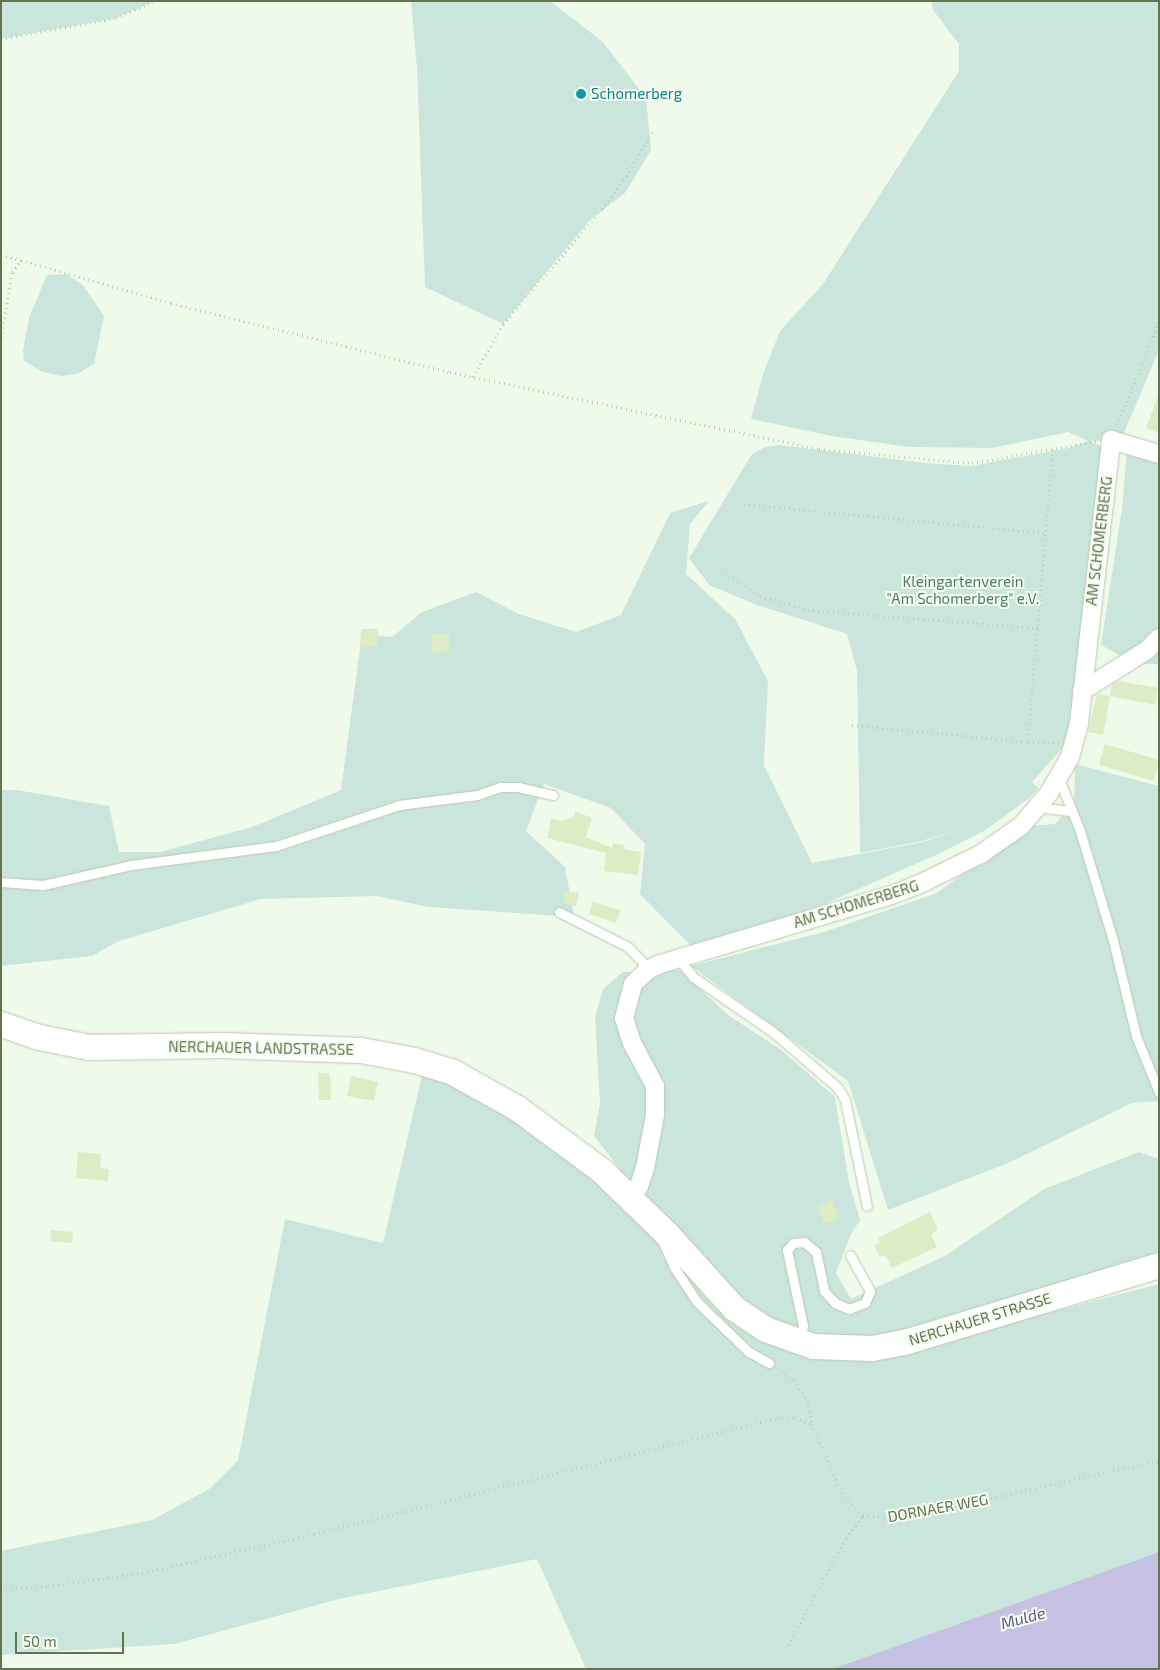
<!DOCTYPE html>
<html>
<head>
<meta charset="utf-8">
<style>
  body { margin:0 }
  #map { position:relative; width:1160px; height:1670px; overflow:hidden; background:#f0faea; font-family:"Exo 2",sans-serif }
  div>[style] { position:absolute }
  .green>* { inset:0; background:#cae6dc }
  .water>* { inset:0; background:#c6c1e2 }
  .building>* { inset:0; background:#dcecc5 }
  .path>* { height:2.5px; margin-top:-1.25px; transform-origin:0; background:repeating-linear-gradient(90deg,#c0d1a8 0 1px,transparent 0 5px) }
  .roads { filter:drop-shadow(0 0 1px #bcc8ae) drop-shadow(0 0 1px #bcc8ae) }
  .service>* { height:9px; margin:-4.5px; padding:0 4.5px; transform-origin:4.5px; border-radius:4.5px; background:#fff }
  .minor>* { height:18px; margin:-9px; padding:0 9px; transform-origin:9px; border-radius:9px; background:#fff }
  .secondary>* { height:25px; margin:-12.5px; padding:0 12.5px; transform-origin:12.5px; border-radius:12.5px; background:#fff }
  .dots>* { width:14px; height:14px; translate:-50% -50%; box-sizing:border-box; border:2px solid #f5fdf0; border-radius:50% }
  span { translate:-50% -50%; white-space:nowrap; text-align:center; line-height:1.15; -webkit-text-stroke:4px #f5fdf0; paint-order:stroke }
  .culture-label { font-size:15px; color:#0d838f }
  .left { translate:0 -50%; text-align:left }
  .street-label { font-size:15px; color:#657250 }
  .park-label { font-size:15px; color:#4d7b6f }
  .water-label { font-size:16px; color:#635796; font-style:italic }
  .frame { position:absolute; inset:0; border:2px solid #657250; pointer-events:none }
  .scale { position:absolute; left:15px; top:1632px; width:109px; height:22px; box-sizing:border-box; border:2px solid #657250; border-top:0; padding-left:6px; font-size:15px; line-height:18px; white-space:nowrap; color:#657250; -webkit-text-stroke:4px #f5fdf0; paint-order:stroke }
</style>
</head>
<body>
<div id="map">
  <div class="green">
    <div style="clip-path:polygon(1px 1px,155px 1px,116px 18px,1px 39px)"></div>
    <div style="clip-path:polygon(411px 1px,550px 1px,603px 42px,646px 98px,651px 150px,625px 193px,590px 220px,503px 324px,425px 287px,417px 68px)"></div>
    <div style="clip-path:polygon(931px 1px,1159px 1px,1159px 350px,1121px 440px,1090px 441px,1103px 447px,1102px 510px,1067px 743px,1032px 782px,1038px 788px,1031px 797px,984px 831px,936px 855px,815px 908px,697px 952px,640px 894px,645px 844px,611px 808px,544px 784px,526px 831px,565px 867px,574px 917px,428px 907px,377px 896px,261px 899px,119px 941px,92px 956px,1px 966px,1px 790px,17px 790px,109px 806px,119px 852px,160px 852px,252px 827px,341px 790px,362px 634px,392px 637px,422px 612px,476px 592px,519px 614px,576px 632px,621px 615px,670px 513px,709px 501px,690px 524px,686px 574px,735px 619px,768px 681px,764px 765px,812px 863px,923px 842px,956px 830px,922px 841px,860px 853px,857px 671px,847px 634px,757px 605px,709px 585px,689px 558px,752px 454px,765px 447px,779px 445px,925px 463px,971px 466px,1069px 448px,1088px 441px,1068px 432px,992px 448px,909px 447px,832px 436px,751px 419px,763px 374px,780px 331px,823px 284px,959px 71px,959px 44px,933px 10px)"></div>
    <div style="clip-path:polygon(66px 274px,83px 285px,104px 316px,94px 364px,77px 374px,61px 376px,43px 372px,24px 361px,23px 350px,29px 318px,47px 275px)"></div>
    <div style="clip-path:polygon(1127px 451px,1159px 460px,1159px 664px,1137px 664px,1101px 645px,1122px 509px)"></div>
    <div style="clip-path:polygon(1075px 764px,1159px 786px,1159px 1101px,1132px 1103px,1008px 1163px,888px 1210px,848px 1081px,691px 966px,824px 932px,937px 893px,1027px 826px,1055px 824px,1074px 803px)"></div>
    <div style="clip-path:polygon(680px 970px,728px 1015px,780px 1049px,835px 1097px,849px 1182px,860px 1220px,851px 1234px,836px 1273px,851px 1299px,945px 1256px,1044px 1189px,1139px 1152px,1159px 1159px,1159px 1256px,876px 1341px,775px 1329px,687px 1255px,594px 1136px,600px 1103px,595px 1017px,603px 989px,623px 972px)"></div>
    <div style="clip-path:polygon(423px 1071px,461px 1085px,573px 1157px,641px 1218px,713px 1305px,737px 1325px,786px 1351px,809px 1356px,886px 1355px,1159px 1284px,1159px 1552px,832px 1669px,586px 1669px,537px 1559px,339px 1599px,174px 1644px,1px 1655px,1px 1551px,152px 1520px,209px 1489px,238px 1461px,285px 1219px,383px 1243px)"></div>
  </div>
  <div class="water">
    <div style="clip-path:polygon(1159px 1552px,1159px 1669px,832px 1669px)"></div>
  </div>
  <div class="building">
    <div style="clip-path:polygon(1158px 396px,1159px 396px,1159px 433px,1146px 428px)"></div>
    <div style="clip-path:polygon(361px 629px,378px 629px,378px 647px,360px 647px)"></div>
    <div style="clip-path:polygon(449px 633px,449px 652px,432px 653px,431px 634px)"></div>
    <div style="clip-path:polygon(1118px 681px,1158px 688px,1155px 705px,1110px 696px,1112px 684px)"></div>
    <div style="clip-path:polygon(1097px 694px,1110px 696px,1103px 735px,1088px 732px)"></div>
    <div style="clip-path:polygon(1105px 744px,1159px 760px,1154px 781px,1099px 765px)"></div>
    <div style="clip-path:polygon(575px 811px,592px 818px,586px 837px,612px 848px,613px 844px,623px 845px,624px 849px,641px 852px,638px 875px,604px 871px,606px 853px,547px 838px,551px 818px,563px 821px,574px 817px)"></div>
    <div style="clip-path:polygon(565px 890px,579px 893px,576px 906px,563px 903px)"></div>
    <div style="clip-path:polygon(593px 902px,620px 910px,616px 923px,589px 914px)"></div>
    <div style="clip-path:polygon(318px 1073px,330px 1073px,331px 1100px,319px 1100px)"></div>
    <div style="clip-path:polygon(351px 1076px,378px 1082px,374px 1101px,347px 1096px)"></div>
    <div style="clip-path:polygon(78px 1152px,101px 1154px,100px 1168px,109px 1169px,108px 1181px,76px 1178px)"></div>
    <div style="clip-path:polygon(832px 1200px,839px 1218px,824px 1224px,817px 1207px)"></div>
    <div style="clip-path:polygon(930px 1212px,938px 1230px,931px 1234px,937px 1247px,892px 1268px,885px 1255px,880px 1257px,874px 1246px,880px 1243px,878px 1238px)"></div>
    <div style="clip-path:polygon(51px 1230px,73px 1232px,72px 1243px,50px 1241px)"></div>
  </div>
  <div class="path">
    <div style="left:1px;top:39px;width:117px;rotate:-10.3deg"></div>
    <div style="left:116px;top:18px;width:43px;rotate:-23.6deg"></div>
    <div style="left:1px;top:255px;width:21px;rotate:14deg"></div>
    <div style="left:1px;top:338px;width:67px;rotate:-80.5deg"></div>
    <div style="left:12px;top:272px;width:15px;rotate:-53deg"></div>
    <div style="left:21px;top:260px;width:156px;rotate:16deg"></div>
    <div style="left:171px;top:303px;width:287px;rotate:13.9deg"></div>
    <div style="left:450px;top:372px;width:377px;rotate:11.8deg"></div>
    <div style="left:819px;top:449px;width:154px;rotate:5.2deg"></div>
    <div style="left:972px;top:463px;width:127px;rotate:-10deg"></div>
    <div style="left:473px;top:377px;width:61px;rotate:-60.5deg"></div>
    <div style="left:503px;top:324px;width:152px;rotate:-49.3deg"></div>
    <div style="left:602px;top:209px;width:41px;rotate:-54deg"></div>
    <div style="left:626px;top:176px;width:52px;rotate:-59deg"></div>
    <div style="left:1117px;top:425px;width:111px;rotate:-67.8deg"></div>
    <div style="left:1053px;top:450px;width:293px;rotate:94.9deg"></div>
    <div style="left:1028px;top:742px;width:31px;rotate:2deg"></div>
    <div style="left:744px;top:504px;width:303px;rotate:5.5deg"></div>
    <div style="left:716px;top:567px;width:53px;rotate:33.4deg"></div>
    <div style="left:760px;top:596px;width:50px;rotate:16.3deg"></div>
    <div style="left:808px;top:610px;width:231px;rotate:4.5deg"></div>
    <div style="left:852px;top:725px;width:177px;rotate:5.5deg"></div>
    <div style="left:777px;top:1368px;width:21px;rotate:35deg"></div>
    <div style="left:794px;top:1380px;width:25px;rotate:56deg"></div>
    <div style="left:808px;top:1401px;width:23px;rotate:80deg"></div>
    <div style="left:812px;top:1424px;width:75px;rotate:66.5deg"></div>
    <div style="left:842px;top:1493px;width:31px;rotate:48deg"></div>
    <div style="left:863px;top:1516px;width:31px;rotate:2deg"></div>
    <div style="left:894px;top:1517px;width:64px;rotate:-9.9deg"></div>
    <div style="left:957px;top:1506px;width:207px;rotate:-12.8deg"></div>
    <div style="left:1px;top:1589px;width:47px;rotate:-3.7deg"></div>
    <div style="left:48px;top:1586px;width:95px;rotate:-7.9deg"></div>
    <div style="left:142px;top:1573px;width:176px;rotate:-12.8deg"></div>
    <div style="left:314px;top:1534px;width:477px;rotate:-14.1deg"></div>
    <div style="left:777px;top:1418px;width:18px"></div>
    <div style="left:795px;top:1418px;width:18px;rotate:19deg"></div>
    <div style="left:788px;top:1645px;width:122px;rotate:-61.5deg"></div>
    <div style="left:846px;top:1538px;width:28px;rotate:-52deg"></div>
  </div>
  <div class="roads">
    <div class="service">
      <div style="left:1059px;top:779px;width:56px;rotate:68deg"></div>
      <div style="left:1080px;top:831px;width:114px;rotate:73.2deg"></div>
      <div style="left:1113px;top:940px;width:99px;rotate:76.5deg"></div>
      <div style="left:1136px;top:1036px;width:61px;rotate:67.7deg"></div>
      <div style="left:1037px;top:807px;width:33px;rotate:7deg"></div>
      <div style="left:1px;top:882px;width:42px;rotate:4.1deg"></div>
      <div style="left:43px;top:885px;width:90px;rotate:-12.8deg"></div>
      <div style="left:131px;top:865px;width:146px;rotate:-7.5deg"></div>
      <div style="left:276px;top:846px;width:130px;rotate:-18.4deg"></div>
      <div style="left:399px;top:805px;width:79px;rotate:-7.3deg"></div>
      <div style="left:477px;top:795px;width:24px;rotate:-19deg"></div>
      <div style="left:500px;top:787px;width:18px"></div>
      <div style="left:518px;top:787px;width:36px;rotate:13deg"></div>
      <div style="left:559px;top:912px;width:77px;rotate:26.9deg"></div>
      <div style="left:628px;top:947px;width:30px;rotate:46deg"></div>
      <div style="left:679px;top:959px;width:23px;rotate:52deg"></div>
      <div style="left:693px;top:977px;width:97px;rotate:34.5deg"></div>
      <div style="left:773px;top:1032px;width:84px;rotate:40.7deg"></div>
      <div style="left:837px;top:1087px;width:15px;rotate:58deg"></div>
      <div style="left:845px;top:1100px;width:108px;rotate:78.3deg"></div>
      <div style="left:662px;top:1240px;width:30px;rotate:66deg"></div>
      <div style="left:674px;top:1267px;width:42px;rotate:56.7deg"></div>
      <div style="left:697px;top:1302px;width:72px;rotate:43.9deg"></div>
      <div style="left:749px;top:1352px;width:23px;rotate:29deg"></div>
      <div style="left:799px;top:1340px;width:15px;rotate:-74deg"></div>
      <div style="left:803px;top:1326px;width:78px;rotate:-101.9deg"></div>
      <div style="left:787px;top:1250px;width:9px;rotate:-49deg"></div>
      <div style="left:793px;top:1243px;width:11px;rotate:-5deg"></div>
      <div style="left:804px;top:1242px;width:16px;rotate:40deg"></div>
      <div style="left:816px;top:1252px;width:40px;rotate:78deg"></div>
      <div style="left:824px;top:1291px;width:16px;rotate:47deg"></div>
      <div style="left:835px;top:1303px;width:15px;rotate:23deg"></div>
      <div style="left:849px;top:1309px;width:17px;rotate:-21deg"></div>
      <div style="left:865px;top:1303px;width:13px;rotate:-67deg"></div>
      <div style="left:870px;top:1291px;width:41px;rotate:-119.1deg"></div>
    </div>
    <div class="minor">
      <div style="left:1082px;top:691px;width:77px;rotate:-32.2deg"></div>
      <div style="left:1147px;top:650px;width:17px;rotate:-45deg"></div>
      <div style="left:631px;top:1197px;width:14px;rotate:-54deg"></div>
      <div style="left:639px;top:1186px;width:19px;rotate:-72deg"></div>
      <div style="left:645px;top:1168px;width:54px;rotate:-79.3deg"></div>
      <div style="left:655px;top:1115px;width:29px;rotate:-90deg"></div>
      <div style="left:655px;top:1086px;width:49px;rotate:-118.1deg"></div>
      <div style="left:632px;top:1043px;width:26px;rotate:-108deg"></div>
      <div style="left:624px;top:1018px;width:35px;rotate:-75deg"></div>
      <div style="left:633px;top:984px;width:22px;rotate:-43deg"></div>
      <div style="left:649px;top:969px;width:12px;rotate:-24deg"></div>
      <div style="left:660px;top:964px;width:242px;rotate:-16.6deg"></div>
      <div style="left:892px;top:895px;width:35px;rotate:-22deg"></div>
      <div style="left:924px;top:882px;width:64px;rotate:-26.2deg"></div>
      <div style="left:981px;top:854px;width:49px;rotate:-35deg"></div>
      <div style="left:1021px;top:826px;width:43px;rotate:-49.7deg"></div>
      <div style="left:1049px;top:793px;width:42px;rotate:-59.7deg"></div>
      <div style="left:1070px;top:757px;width:35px;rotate:-75deg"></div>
      <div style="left:1079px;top:723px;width:285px;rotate:-83.5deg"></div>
      <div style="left:1111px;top:440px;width:50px;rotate:16.3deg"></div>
    </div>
    <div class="secondary">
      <div style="left:1px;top:1024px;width:40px;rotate:18.9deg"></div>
      <div style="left:39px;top:1037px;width:51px;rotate:11.3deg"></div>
      <div style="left:89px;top:1047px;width:133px;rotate:-0.9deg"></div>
      <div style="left:222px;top:1045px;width:139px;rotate:2.1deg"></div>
      <div style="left:361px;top:1050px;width:54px;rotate:10.7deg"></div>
      <div style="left:414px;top:1060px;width:39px;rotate:17deg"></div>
      <div style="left:451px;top:1071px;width:76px;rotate:29.3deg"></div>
      <div style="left:517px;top:1108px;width:106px;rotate:36.5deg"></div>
      <div style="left:602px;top:1171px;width:89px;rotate:44.1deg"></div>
      <div style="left:666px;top:1233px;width:101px;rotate:47.8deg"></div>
      <div style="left:734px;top:1308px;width:37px;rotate:34deg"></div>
      <div style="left:765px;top:1329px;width:51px;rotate:19.5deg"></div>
      <div style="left:813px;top:1346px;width:59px;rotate:1.9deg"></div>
      <div style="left:872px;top:1348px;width:33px;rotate:-11deg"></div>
      <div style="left:904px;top:1342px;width:266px;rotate:-16.8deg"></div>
    </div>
  </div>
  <div class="dots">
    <div style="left:581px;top:94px;background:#0f9aa8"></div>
  </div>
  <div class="culture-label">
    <span class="left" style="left:591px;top:94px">Schomerberg</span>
  </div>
  <div class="street-label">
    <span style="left:1099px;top:541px;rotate:-83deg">AM SCHOMERBERG</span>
    <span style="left:856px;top:904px;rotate:-17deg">AM SCHOMERBERG</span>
    <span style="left:261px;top:1048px;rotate:1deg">NERCHAUER LANDSTRASSE</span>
    <span style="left:980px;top:1319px;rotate:-17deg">NERCHAUER STRASSE</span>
    <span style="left:938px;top:1508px;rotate:-10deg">DORNAER WEG</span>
  </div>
  <div class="park-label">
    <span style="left:963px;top:590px">Kleingartenverein<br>"Am Schomerberg" e.V.</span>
  </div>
  <div class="water-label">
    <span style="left:1023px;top:1618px;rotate:-15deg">Mulde</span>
  </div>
  <div class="frame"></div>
  <div class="scale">50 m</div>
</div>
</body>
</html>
